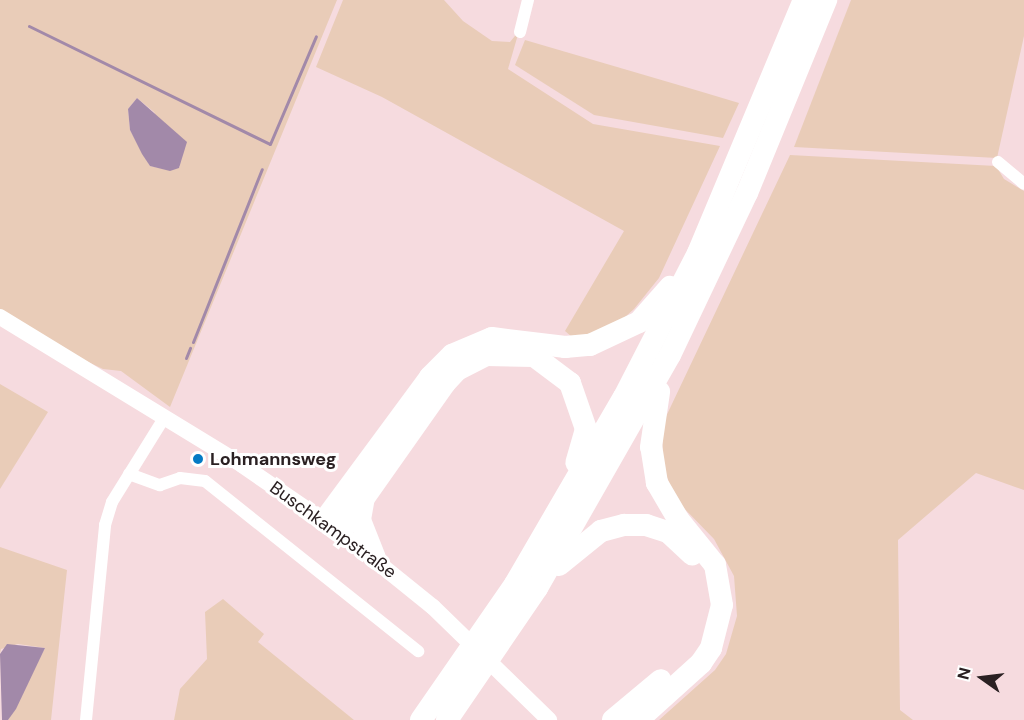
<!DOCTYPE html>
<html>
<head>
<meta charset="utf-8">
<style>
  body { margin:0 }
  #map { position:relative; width:1024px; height:720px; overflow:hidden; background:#f6dbdf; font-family:"DM Sans",sans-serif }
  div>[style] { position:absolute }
  .green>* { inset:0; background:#e9ccb8 }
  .water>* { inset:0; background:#a289a9 }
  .stream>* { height:3px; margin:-1.5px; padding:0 1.5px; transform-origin:1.5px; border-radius:1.5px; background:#a289a9 }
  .minor>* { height:12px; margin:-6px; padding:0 6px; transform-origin:6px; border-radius:6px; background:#fff }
  .secondary>* { height:16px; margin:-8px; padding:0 8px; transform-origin:8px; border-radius:8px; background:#fff }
  .motorway>* { height:22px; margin:-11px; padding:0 11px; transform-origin:11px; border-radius:11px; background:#fff }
  .dots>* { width:16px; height:16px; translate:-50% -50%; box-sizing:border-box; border:3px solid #fff; border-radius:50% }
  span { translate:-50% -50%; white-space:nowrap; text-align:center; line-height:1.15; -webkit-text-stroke:6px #fff; paint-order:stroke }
  .poi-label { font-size:18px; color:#2a2022; font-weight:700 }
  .left { translate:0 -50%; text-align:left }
  .street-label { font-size:18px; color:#2a2022 }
  .north { position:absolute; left:952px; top:648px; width:60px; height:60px; -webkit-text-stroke:4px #fff; paint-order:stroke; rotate:284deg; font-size:16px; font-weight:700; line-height:24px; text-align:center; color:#2a2022 }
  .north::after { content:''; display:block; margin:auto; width:21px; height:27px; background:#2a2022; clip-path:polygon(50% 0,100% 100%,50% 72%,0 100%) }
</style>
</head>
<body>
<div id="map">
  <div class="green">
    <div style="clip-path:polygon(evenodd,0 0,337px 0,170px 407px,121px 371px,103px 369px,71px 354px,0 311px,0 0,137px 98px,154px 112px,180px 167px,170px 170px,150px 166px,130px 130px,128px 109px,137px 98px)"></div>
    <div style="clip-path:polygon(343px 0,444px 0,463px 21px,492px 41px,510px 42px,519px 31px,508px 69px,593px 124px,720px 146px,659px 278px,634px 309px,615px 326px,589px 334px,572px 337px,565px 331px,624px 231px,382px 97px,316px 67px)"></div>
    <div style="clip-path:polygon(851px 0,1024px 0,1024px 36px,997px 158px,794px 147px)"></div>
    <div style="clip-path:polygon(525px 40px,699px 91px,739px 103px,723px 138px,594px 115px,515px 65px)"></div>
    <div style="clip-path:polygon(790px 155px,996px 166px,1004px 179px,1024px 191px,1024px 490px,976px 473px,898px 540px,900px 710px,913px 720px,659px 720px,715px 670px,726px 654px,737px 616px,734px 576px,714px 539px,676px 500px,663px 467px,662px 425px)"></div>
    <div style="clip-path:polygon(0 384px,48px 412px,0 489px)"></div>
    <div style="clip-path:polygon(0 547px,67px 570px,51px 720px,8px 720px,45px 648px,18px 644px,1px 649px,0 654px)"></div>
    <div style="clip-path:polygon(223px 599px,264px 634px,258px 642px,354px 720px,174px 720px,180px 689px,207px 659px,205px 612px)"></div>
  </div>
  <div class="water">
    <div style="clip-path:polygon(137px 98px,187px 142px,179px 168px,170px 171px,150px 166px,142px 154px,130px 130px,128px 109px)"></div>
    <div style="clip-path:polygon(7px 644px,45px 648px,16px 709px,8px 720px,2px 720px,0 654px)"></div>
  </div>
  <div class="stream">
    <div style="left:29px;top:26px;width:268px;rotate:26.1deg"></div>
    <div style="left:270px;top:144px;width:117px;rotate:-66.9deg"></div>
    <div style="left:193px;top:342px;width:186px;rotate:-68.3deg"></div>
    <div style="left:186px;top:358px;width:11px;rotate:-68deg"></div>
  </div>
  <div class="minor">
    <div style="left:520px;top:32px;width:33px;rotate:-76deg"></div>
    <div style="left:998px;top:162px;width:34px;rotate:40deg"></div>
    <div style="left:129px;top:474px;width:33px;rotate:20deg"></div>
    <div style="left:160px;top:485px;width:21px;rotate:-19deg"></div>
    <div style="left:180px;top:478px;width:25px;rotate:7deg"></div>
    <div style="left:205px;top:481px;width:273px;rotate:38.6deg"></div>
    <div style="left:86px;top:720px;width:196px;rotate:-84.4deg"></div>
    <div style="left:105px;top:525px;width:24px;rotate:-73deg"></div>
    <div style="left:112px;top:502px;width:99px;rotate:-58.2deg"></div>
  </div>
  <div class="secondary">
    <div style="left:0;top:317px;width:284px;rotate:31.4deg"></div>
    <div style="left:242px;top:465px;width:119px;rotate:34.4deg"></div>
    <div style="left:340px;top:532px;width:119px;rotate:38.9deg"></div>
    <div style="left:433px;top:607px;width:162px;rotate:44.2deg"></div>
  </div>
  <div class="motorway">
    <div style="left:364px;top:497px;width:23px;rotate:100deg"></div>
    <div style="left:360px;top:520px;width:41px;rotate:68.5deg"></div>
    <div style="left:324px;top:521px;width:179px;rotate:-53.6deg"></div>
    <div style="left:430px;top:377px;width:31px;rotate:-45deg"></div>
    <div style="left:452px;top:355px;width:43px;rotate:-23deg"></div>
    <div style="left:492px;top:338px;width:74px;rotate:7deg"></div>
    <div style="left:565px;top:347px;width:25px;rotate:-5deg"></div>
    <div style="left:590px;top:345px;width:54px;rotate:-25.1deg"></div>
    <div style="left:639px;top:322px;width:47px;rotate:-48.5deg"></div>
    <div style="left:340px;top:532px;width:182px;rotate:-54.8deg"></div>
    <div style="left:445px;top:383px;width:18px;rotate:-47deg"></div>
    <div style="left:457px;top:370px;width:33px;rotate:-27deg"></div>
    <div style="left:486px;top:355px;width:48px;rotate:1.2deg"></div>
    <div style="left:534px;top:356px;width:45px;rotate:36.9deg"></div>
    <div style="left:570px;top:383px;width:49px;rotate:70.8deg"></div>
    <div style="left:586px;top:429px;width:35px;rotate:106deg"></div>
    <div style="left:559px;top:565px;width:54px;rotate:-39deg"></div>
    <div style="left:601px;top:531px;width:24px;rotate:-15deg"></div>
    <div style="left:624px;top:525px;width:22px"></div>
    <div style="left:646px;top:525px;width:23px;rotate:18deg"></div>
    <div style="left:668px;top:532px;width:33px;rotate:43deg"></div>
    <div style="left:421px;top:720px;width:165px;rotate:-55.3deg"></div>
    <div style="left:515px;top:584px;width:216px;rotate:-59.8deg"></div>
    <div style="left:624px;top:397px;width:162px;rotate:-62.8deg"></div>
    <div style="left:698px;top:253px;width:274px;rotate:-67.3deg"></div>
    <div style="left:447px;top:720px;width:160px;rotate:-55.7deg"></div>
    <div style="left:537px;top:588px;width:268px;rotate:-60.3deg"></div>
    <div style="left:670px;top:355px;width:179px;rotate:-64.6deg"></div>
    <div style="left:747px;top:193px;width:209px;rotate:-67.7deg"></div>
    <div style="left:613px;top:720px;width:62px;rotate:-39.8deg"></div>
    <div style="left:638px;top:720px;width:85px;rotate:-42.1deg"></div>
    <div style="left:701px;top:663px;width:18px;rotate:-56deg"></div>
    <div style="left:711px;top:648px;width:44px;rotate:-75.7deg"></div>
    <div style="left:722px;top:605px;width:41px;rotate:-99.9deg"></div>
    <div style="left:715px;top:565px;width:59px;rotate:-128.8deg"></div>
    <div style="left:678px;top:519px;width:42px;rotate:-120.3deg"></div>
    <div style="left:657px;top:483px;width:36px;rotate:-99deg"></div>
    <div style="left:651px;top:447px;width:56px;rotate:-81.7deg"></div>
  </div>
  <div class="dots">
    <div style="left:198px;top:459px;background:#057ac4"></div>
  </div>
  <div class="poi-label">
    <span class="left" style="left:210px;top:459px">Lohmannsweg</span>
  </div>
  <div class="street-label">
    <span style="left:333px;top:530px;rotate:36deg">Buschkampstraße</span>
  </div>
  <div class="north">N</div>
</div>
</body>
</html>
